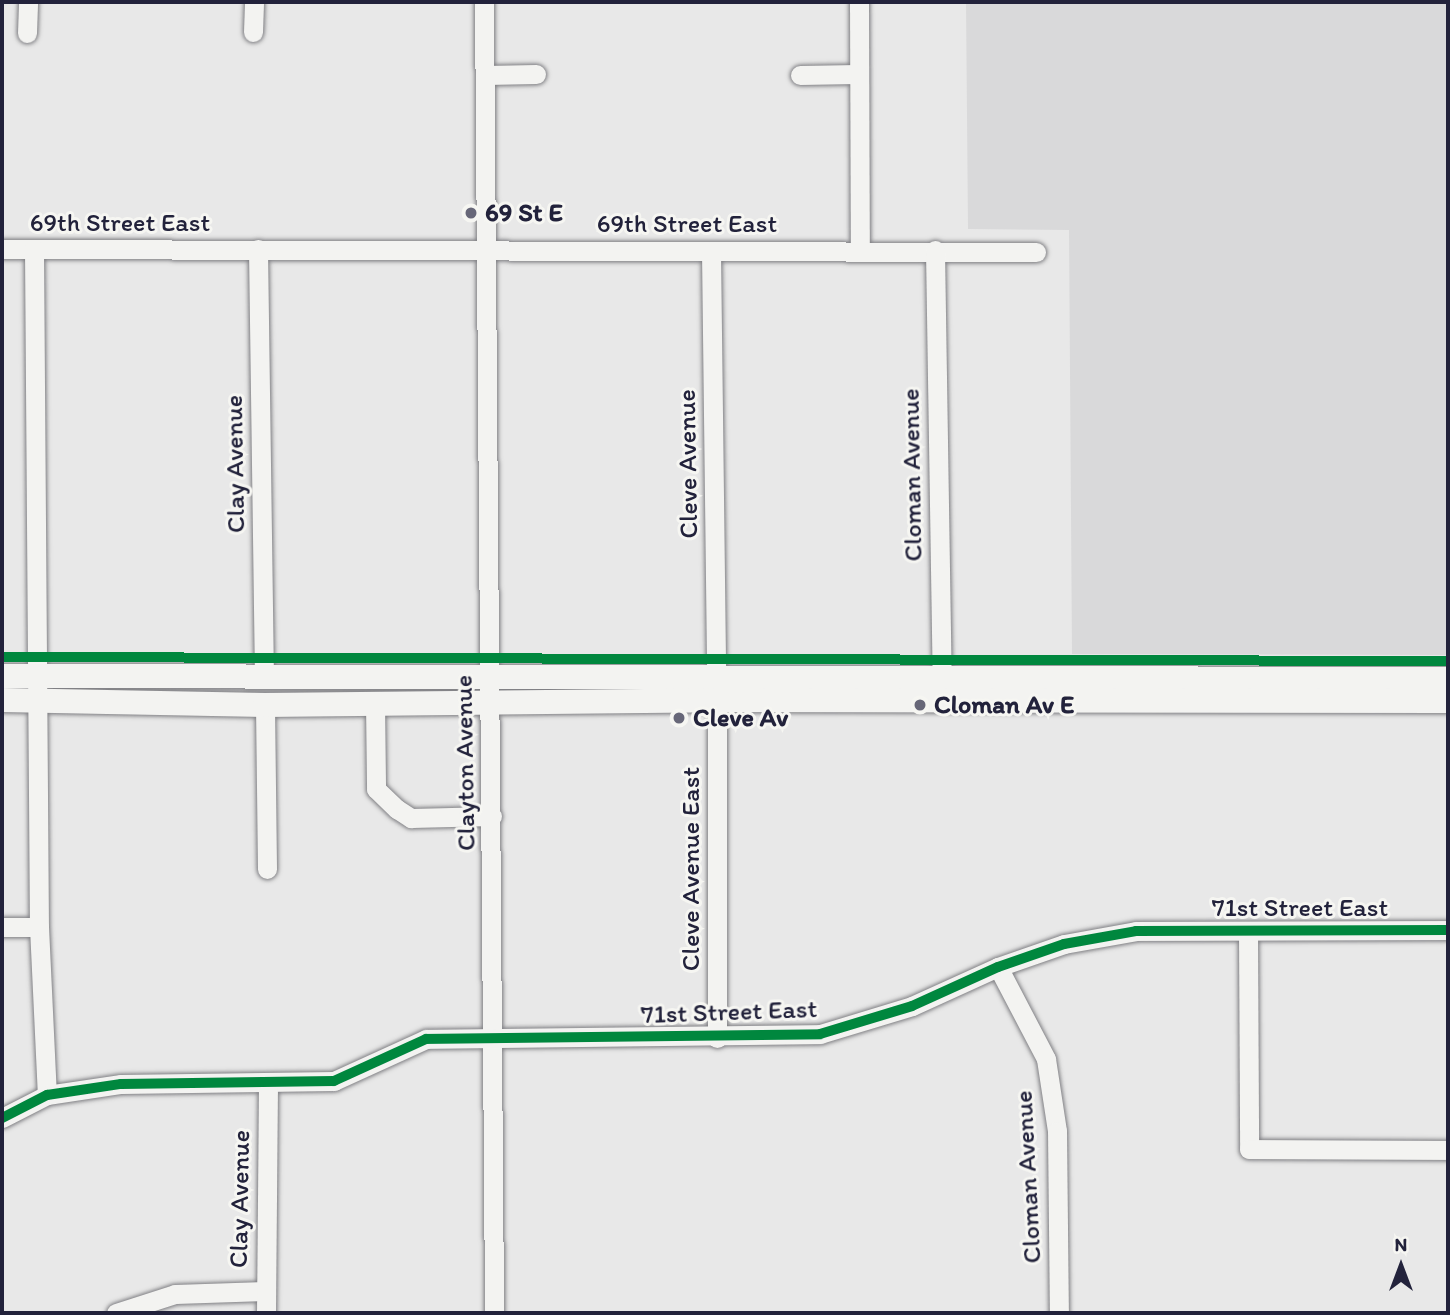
<!DOCTYPE html>
<html>
<head>
<meta charset="utf-8">
<style>
  body { margin:0 }
  #map { position:relative; width:1450px; height:1315px; overflow:hidden; background:#e8e8e8; font-family:Itim,sans-serif }
  div>[style] { position:absolute }
  .green>* { inset:0; background:#d9d9da }
  .roads { filter:drop-shadow(0 0 2px #808084) drop-shadow(0 0 2px #808084) }
  .minor>* { height:19px; margin:-9.5px; padding:0 9.5px; transform-origin:9.5px; border-radius:9.5px; background:#f3f3f1 }
  .major>* { height:24px; margin:-12px; padding:0 12px; transform-origin:12px; border-radius:12px; background:#f3f3f1 }
  .cycleway>* { height:10px; margin:-5px; padding:0 5px; transform-origin:5px; border-radius:5px; background:#00873e }
  .dots>* { width:19px; height:19px; translate:-50% -50%; box-sizing:border-box; border:4px solid #f6f6f2; border-radius:50% }
  span { translate:-50% -50%; white-space:nowrap; text-align:center; line-height:1.15; -webkit-text-stroke:6px #f6f6f2; paint-order:stroke }
  .poi-label { font-size:26px; color:#22223b; font-weight:700 }
  .left { translate:0 -50%; text-align:left }
  .street-label { font-size:26px; color:#22223b }
  .frame { position:absolute; inset:0; border:4px solid #22223b; pointer-events:none }
  .north { position:absolute; left:1366px; top:1231px; width:70px; height:70px; -webkit-text-stroke:5px #f6f6f2; paint-order:stroke; rotate:0deg; font-size:19px; font-weight:700; line-height:28px; text-align:center; color:#22223b }
  .north::after { content:''; display:block; margin:auto; width:24px; height:32px; background:#22223b; clip-path:polygon(50% 0,100% 100%,50% 72%,0 100%) }
</style>
</head>
<body>
<div id="map">
  <div class="green">
    <div style="clip-path:polygon(966px 2px,1448px 2px,1448px 655px,1072px 654px,1069px 230px,968px 229px)"></div>
  </div>
  <div class="roads">
    <div class="minor">
      <div style="left:484px;top:2px;width:1311px;rotate:89.56deg"></div>
      <div style="left:859px;top:2px;width:248px;rotate:89.8deg"></div>
      <div style="left:253px;top:32px;width:30px;rotate:-88deg"></div>
      <div style="left:27px;top:33px;width:31px;rotate:-88deg"></div>
      <div style="left:486px;top:75px;width:50px;rotate:-1.1deg"></div>
      <div style="left:800px;top:75px;width:57px;rotate:-1deg"></div>
      <div style="left:2px;top:249px;width:1034px;rotate:0.17deg"></div>
      <div style="left:34px;top:249px;width:678px;rotate:89.58deg"></div>
      <div style="left:39px;top:927px;width:168px;rotate:87.3deg"></div>
      <div style="left:258px;top:249px;width:428px;rotate:89.2deg"></div>
      <div style="left:935px;top:250px;width:440px;rotate:89.1deg"></div>
      <div style="left:711px;top:251px;width:425px;rotate:89.3deg"></div>
      <div style="left:717px;top:700px;width:338px;rotate:90deg"></div>
      <div style="left:375px;top:702px;width:87px;rotate:89.3deg"></div>
      <div style="left:376px;top:789px;width:29px;rotate:44deg"></div>
      <div style="left:397px;top:809px;width:17px;rotate:33deg"></div>
      <div style="left:411px;top:818px;width:81px;rotate:-1.4deg"></div>
      <div style="left:265px;top:705px;width:164px;rotate:89.3deg"></div>
      <div style="left:2px;top:927px;width:37px"></div>
      <div style="left:1248px;top:932px;width:217px;rotate:89.7deg"></div>
      <div style="left:1249px;top:1149px;width:199px;rotate:0.3deg"></div>
      <div style="left:998px;top:967px;width:104px;rotate:62.4deg"></div>
      <div style="left:1046px;top:1059px;width:73px;rotate:81.3deg"></div>
      <div style="left:1057px;top:1131px;width:182px;rotate:89.4deg"></div>
      <div style="left:2px;top:1118px;width:51px;rotate:-27.1deg"></div>
      <div style="left:47px;top:1095px;width:75px;rotate:-8.5deg"></div>
      <div style="left:121px;top:1084px;width:213px;rotate:-0.8deg"></div>
      <div style="left:334px;top:1081px;width:101px;rotate:-24.5deg"></div>
      <div style="left:426px;top:1039px;width:394px;rotate:-0.7deg"></div>
      <div style="left:820px;top:1034px;width:96px;rotate:-16.9deg"></div>
      <div style="left:912px;top:1006px;width:94px;rotate:-24.4deg"></div>
      <div style="left:998px;top:967px;width:70px;rotate:-19.2deg"></div>
      <div style="left:1064px;top:944px;width:73px;rotate:-10.2deg"></div>
      <div style="left:1136px;top:931px;width:312px;rotate:-0.2deg"></div>
      <div style="left:116px;top:1313px;width:62px;rotate:-17.9deg"></div>
      <div style="left:175px;top:1294px;width:90px;rotate:-1.9deg"></div>
      <div style="left:266px;top:1313px;width:228px;rotate:-89.5deg"></div>
    </div>
    <div class="major">
      <div style="left:2px;top:676px;width:1446px;rotate:0.12deg"></div>
      <div style="left:2px;top:700px;width:263px;rotate:1.1deg"></div>
      <div style="left:265px;top:705px;width:452px;rotate:-0.6deg"></div>
      <div style="left:717px;top:700px;width:731px;rotate:0.08deg"></div>
    </div>
  </div>
  <div class="cycleway">
    <div style="left:2px;top:657px;width:1446px;rotate:0.16deg"></div>
    <div style="left:2px;top:1118px;width:51px;rotate:-27.1deg"></div>
    <div style="left:47px;top:1095px;width:75px;rotate:-8.5deg"></div>
    <div style="left:121px;top:1084px;width:213px;rotate:-0.8deg"></div>
    <div style="left:334px;top:1081px;width:101px;rotate:-24.5deg"></div>
    <div style="left:426px;top:1039px;width:394px;rotate:-0.7deg"></div>
    <div style="left:820px;top:1034px;width:96px;rotate:-16.9deg"></div>
    <div style="left:912px;top:1006px;width:94px;rotate:-24.4deg"></div>
    <div style="left:998px;top:967px;width:70px;rotate:-19.2deg"></div>
    <div style="left:1064px;top:944px;width:73px;rotate:-10.2deg"></div>
    <div style="left:1136px;top:931px;width:312px;rotate:-0.2deg"></div>
  </div>
  <div class="dots">
    <div style="left:471px;top:213px;background:#676778"></div>
    <div style="left:920px;top:705px;background:#676778"></div>
    <div style="left:679px;top:718px;background:#676778"></div>
  </div>
  <div class="poi-label">
    <span class="left" style="left:485px;top:213px">69 St E</span>
    <span class="left" style="left:934px;top:705px">Cloman Av E</span>
    <span class="left" style="left:693px;top:718px">Cleve Av</span>
  </div>
  <div class="street-label">
    <span style="left:120px;top:223px">69th Street East</span>
    <span style="left:687px;top:224px">69th Street East</span>
    <span style="left:235px;top:464px;rotate:-91deg">Clay Avenue</span>
    <span style="left:688px;top:464px;rotate:-91deg">Cleve Avenue</span>
    <span style="left:912px;top:475px;rotate:-91deg">Cloman Avenue</span>
    <span style="left:465px;top:763px;rotate:-91deg">Clayton Avenue</span>
    <span style="left:691px;top:869px;rotate:-90deg">Cleve Avenue East</span>
    <span style="left:1300px;top:908px">71st Street East</span>
    <span style="left:729px;top:1012px;rotate:-2deg">71st Street East</span>
    <span style="left:1028px;top:1177px;rotate:-93deg">Cloman Avenue</span>
    <span style="left:240px;top:1199px;rotate:-89deg">Clay Avenue</span>
  </div>
  <div class="frame"></div>
  <div class="north">N</div>
</div>
</body>
</html>
